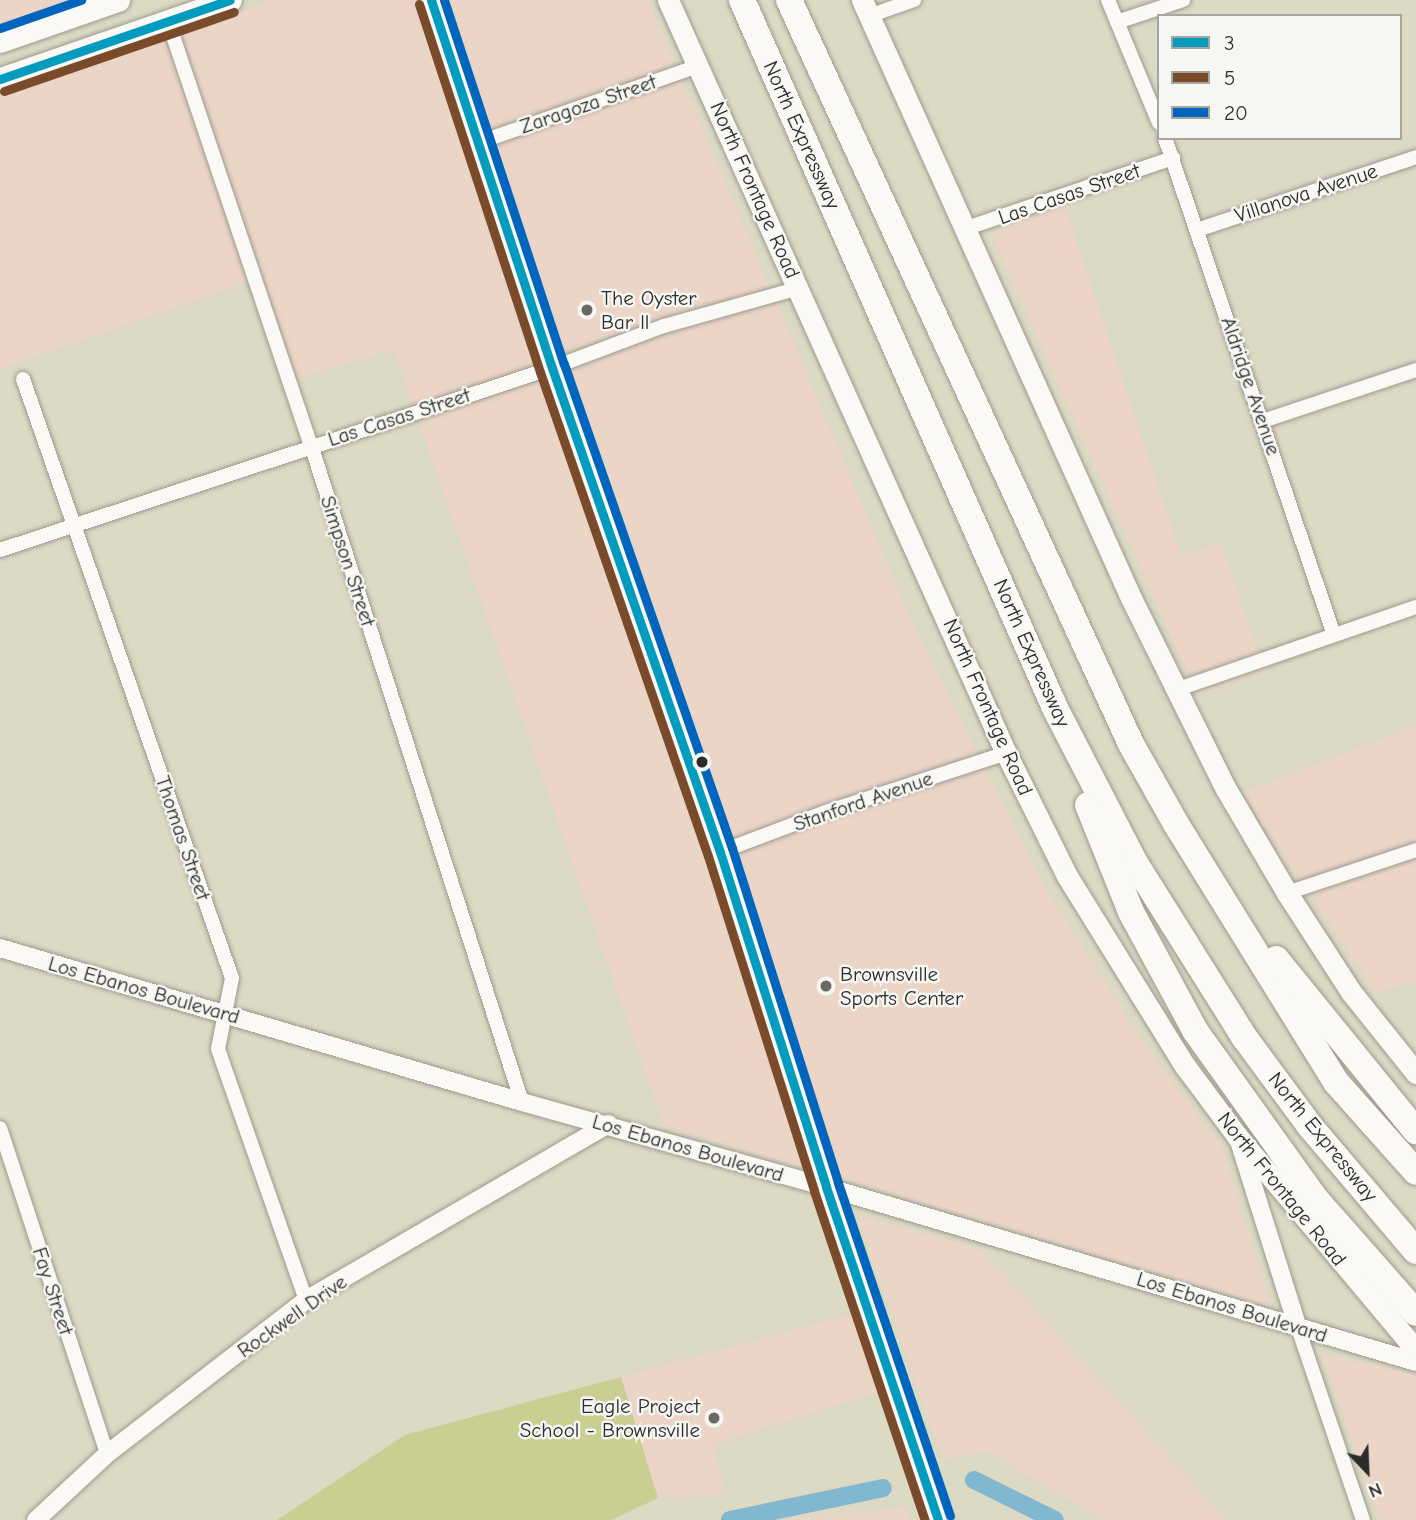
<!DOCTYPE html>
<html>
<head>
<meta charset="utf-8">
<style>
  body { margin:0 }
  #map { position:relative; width:1416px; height:1520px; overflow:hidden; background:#dcd9c4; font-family:"Comic Neue",sans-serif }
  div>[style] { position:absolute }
  .built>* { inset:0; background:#ebd5c7 }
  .green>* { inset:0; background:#c8cf91 }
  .canal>* { height:18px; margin:-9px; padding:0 9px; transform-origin:9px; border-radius:9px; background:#81b7cf }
  .roads { filter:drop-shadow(0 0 2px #9c9a8e) drop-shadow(0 0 2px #9c9a8e) }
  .minor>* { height:14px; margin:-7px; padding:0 7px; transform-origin:7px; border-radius:7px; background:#faf9f6 }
  .tertiary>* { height:18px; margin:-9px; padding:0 9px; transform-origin:9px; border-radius:9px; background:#faf9f6 }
  .secondary>* { height:21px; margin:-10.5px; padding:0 10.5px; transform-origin:10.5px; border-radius:10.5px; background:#faf9f6 }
  .primary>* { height:23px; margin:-11.5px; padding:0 11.5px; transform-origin:11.5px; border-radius:11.5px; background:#faf9f6 }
  .motorway>* { height:26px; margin:-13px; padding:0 13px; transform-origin:13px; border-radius:13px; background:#faf9f6 }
  .bus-1>* { height:9px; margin:-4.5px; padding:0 4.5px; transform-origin:4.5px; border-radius:4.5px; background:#049cbe }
  .bus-2>* { height:9px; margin:-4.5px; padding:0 4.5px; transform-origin:4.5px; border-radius:4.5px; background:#7a4b2a }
  .bus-3>* { height:9px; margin:-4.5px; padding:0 4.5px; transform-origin:4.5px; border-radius:4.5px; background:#0065bd }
  .dots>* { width:19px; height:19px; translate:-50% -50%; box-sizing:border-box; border:4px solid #f6f6f2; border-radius:50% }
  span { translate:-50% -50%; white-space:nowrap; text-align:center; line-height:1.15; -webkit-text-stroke:5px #f6f6f2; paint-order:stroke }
  .street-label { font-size:21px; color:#2b2b2b }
  .poi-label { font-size:21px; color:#2b2b2b }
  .left { translate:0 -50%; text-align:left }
  .right { translate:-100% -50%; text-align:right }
  .legend { position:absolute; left:1157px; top:14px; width:245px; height:126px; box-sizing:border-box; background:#f6f6f2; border:2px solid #a5a5a2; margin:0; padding:9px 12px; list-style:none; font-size:21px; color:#2b2b2b }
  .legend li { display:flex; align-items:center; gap:14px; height:35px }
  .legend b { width:35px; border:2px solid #a5a5a2 }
  .north { position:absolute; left:1332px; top:1436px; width:70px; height:70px; -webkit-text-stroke:5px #f6f6f2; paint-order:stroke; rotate:157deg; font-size:19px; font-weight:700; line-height:28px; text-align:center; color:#2b2b2b }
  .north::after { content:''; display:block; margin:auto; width:24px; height:32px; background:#2b2b2b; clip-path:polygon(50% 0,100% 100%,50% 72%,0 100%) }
</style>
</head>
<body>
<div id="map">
  <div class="built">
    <div style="clip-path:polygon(0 0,73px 0,0 25px)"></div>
    <div style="clip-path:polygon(274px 0,648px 0,915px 629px,1046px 889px,1150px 1053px,1222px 1147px,1272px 1307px,664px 1126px,394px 350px,294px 379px,259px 278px,0 369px,0 94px)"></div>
    <div style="clip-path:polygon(1065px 206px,1181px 556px,1221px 543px,1265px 672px,1198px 696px,991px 233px)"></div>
    <div style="clip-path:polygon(1416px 726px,1416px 982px,1376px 992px,1242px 792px)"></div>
    <div style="clip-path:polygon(857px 1215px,980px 1249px,1226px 1520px,1103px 1520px,987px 1452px,943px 1460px)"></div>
    <div style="clip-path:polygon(856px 1313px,878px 1392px,713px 1444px,725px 1493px,658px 1498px,621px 1377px)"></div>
    <div style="clip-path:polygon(1322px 1354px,1411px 1373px,1416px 1377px,1416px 1520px,1379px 1520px)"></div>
    <div style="clip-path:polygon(907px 1507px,910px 1520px,787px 1518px)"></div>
  </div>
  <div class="green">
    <div style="clip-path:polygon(621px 1377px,658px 1498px,611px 1520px,277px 1520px,405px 1435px)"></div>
  </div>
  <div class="canal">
    <div style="left:974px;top:1480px;width:90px;rotate:26.3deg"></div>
    <div style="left:730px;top:1520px;width:156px;rotate:-11.8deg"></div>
  </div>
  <div class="roads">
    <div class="minor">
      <div style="left:1108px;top:0;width:133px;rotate:67.5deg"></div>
      <div style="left:869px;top:16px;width:48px;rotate:-19.6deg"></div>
      <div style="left:168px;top:21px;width:447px;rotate:71.4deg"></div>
      <div style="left:311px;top:445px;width:690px;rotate:72.2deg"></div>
      <div style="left:1117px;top:22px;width:70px;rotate:-18.4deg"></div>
      <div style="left:1165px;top:138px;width:525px;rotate:71.22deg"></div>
      <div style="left:477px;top:143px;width:234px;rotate:-19.2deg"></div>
      <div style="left:964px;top:229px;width:221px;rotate:-18.8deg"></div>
      <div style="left:1197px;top:230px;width:231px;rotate:-18.4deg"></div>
      <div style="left:23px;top:379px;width:634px;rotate:70.77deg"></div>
      <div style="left:232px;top:978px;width:72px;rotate:101.2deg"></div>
      <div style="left:218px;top:1049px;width:266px;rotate:70.7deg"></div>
      <div style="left:1263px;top:421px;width:161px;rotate:-18.4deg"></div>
      <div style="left:0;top:550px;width:581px;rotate:-18.25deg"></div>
      <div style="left:552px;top:368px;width:120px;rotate:-20.6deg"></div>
      <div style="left:664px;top:326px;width:140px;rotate:-15.7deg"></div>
      <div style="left:1175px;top:690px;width:255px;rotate:-19deg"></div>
      <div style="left:720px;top:852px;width:113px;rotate:-20.7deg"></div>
      <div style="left:826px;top:812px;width:189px;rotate:-18.1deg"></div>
      <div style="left:1287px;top:893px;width:136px;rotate:-18.4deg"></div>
      <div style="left:0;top:1128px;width:343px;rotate:71.8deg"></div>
      <div style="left:1297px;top:1325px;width:206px;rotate:71.3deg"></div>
    </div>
    <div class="tertiary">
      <div style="left:0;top:948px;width:544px;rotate:16.44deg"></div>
      <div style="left:522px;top:1102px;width:316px;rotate:15.6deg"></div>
      <div style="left:826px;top:1187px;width:615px;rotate:16.52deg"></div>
      <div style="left:1238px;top:1138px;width:196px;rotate:72.5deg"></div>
      <div style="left:36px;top:1520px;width:97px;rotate:-42.9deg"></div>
      <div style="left:107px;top:1454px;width:252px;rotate:-37.7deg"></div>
      <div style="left:306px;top:1300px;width:350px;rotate:-30.2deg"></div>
    </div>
    <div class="secondary">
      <div style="left:668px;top:0;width:825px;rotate:65.83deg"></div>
      <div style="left:1006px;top:753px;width:137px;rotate:63.6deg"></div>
      <div style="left:1067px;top:876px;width:224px;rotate:58.2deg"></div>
      <div style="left:1185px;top:1066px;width:87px;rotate:53.4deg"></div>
      <div style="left:1237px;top:1136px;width:279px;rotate:50.1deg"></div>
      <div style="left:862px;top:0;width:656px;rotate:65.78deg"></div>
      <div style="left:1131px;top:598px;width:213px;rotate:63.6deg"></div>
      <div style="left:1226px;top:789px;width:121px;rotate:59.6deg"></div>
      <div style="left:1287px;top:893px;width:118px;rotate:57.1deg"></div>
      <div style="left:1351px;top:992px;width:104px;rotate:51.3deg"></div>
    </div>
    <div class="primary">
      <div style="left:431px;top:0;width:387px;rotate:71.8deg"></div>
      <div style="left:552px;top:368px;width:512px;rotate:70.86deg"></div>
      <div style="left:720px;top:852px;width:351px;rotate:72.4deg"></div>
      <div style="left:826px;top:1187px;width:351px;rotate:71.4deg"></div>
      <div style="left:0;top:41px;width:125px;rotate:-19.2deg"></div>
      <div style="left:0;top:79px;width:243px;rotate:-19deg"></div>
    </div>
    <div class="motorway">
      <div style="left:742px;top:0;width:774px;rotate:66.15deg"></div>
      <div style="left:1055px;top:708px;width:174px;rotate:62.7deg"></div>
      <div style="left:1135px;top:863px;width:205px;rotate:57.9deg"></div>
      <div style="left:1244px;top:1037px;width:109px;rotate:53.5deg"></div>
      <div style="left:1309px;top:1125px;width:165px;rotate:49.7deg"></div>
      <div style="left:789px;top:0;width:819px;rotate:65.31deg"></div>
      <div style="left:1131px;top:744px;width:92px;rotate:60.6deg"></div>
      <div style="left:1176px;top:824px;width:304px;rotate:58.2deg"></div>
      <div style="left:1336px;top:1082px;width:120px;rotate:48.4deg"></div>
      <div style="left:1088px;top:805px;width:115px;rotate:68.1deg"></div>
      <div style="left:1131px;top:912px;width:136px;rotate:61.6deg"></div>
      <div style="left:1196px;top:1032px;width:203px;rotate:54.4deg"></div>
      <div style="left:1314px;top:1197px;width:154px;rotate:48.7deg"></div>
      <div style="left:1276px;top:959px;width:222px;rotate:50.9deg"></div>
    </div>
  </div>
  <div class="bus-1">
    <div style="left:431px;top:0;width:387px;rotate:71.8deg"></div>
    <div style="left:552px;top:368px;width:512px;rotate:70.86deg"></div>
    <div style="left:720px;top:852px;width:351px;rotate:72.4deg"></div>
    <div style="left:826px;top:1187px;width:351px;rotate:71.4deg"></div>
    <div style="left:0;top:79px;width:243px;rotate:-19deg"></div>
  </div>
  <div class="bus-2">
    <div style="left:419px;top:4px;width:387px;rotate:71.8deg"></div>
    <div style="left:540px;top:372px;width:512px;rotate:70.86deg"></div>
    <div style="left:708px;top:856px;width:351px;rotate:72.4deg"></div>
    <div style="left:814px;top:1191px;width:347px;rotate:71.4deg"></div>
    <div style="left:4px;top:91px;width:243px;rotate:-19deg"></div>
  </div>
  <div class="bus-3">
    <div style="left:444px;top:0;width:383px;rotate:71.8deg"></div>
    <div style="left:564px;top:364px;width:512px;rotate:70.86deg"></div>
    <div style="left:732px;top:848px;width:351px;rotate:72.4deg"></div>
    <div style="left:838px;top:1183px;width:351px;rotate:71.4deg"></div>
    <div style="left:0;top:28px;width:86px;rotate:-19.1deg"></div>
  </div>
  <div class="dots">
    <div style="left:587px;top:310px;background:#696861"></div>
    <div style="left:702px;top:762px;background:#2b2b2b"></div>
    <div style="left:826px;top:986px;background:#696861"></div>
    <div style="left:714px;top:1418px;background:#696861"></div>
  </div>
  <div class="street-label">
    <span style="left:588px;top:104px;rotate:-19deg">Zaragoza Street</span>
    <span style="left:802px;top:135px;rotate:66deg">North Expressway</span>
    <span style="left:755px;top:190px;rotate:66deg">North Frontage Road</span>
    <span style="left:1306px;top:193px;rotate:-18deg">Villanova Avenue</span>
    <span style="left:1069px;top:194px;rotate:-19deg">Las Casas Street</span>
    <span style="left:1251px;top:386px;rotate:71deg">Aldridge Avenue</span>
    <span style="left:399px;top:417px;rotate:-18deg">Las Casas Street</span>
    <span style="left:348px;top:561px;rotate:72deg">Simpson Street</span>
    <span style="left:1032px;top:653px;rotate:66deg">North Expressway</span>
    <span style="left:988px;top:707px;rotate:66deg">North Frontage Road</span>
    <span style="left:863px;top:801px;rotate:-19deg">Stanford Avenue</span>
    <span style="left:183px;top:838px;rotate:71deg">Thomas Street</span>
    <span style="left:144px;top:990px;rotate:16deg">Los Ebanos Boulevard</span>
    <span style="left:1323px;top:1137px;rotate:51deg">North Expressway</span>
    <span style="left:688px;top:1148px;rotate:16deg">Los Ebanos Boulevard</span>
    <span style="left:1282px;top:1189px;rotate:51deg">North Frontage Road</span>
    <span style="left:53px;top:1291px;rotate:72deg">Fay Street</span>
    <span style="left:1232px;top:1307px;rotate:17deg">Los Ebanos Boulevard</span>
    <span style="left:292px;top:1316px;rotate:-35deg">Rockwell Drive</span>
  </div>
  <div class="poi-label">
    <span class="left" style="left:601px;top:310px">The Oyster<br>Bar ll</span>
    <span class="left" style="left:840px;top:986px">Brownsville<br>Sports Center</span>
    <span class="right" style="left:700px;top:1418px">Eagle Project<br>School - Brownsville</span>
  </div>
  <ul class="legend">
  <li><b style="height:9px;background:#049cbe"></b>3</li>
  <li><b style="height:9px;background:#7a4b2a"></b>5</li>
  <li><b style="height:9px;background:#0065bd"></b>20</li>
  </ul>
  <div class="north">N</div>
</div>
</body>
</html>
